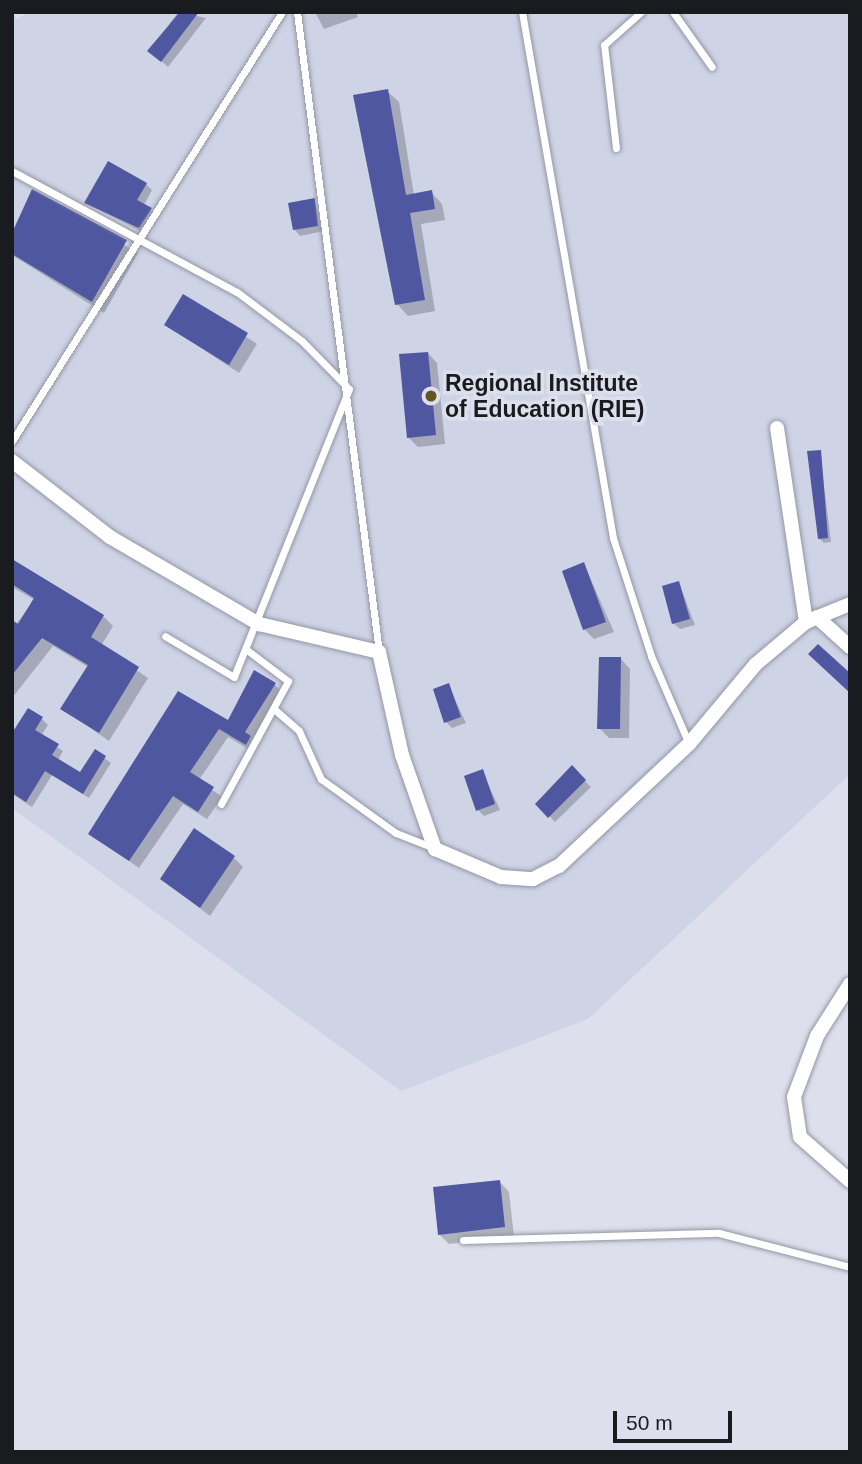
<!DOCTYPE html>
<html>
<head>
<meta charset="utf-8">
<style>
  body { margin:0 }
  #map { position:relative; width:862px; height:1464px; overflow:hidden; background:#dde0ec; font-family:Helvetica,sans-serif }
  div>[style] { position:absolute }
  .built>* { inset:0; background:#ced3e6 }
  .shadow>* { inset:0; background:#0003 }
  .building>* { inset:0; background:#4e579f }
  .roads { filter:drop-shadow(0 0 2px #9496a2) drop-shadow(0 0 2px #9496a2) }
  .lane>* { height:7px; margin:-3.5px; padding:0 3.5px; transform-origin:3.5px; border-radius:3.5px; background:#fff }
  .street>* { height:14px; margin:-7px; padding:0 7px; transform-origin:7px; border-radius:7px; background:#fff }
  .dots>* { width:19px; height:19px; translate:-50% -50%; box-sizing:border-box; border:4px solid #dde0ec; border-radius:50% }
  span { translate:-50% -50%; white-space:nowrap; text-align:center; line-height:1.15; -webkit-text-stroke:7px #dde0ec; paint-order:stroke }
  .poi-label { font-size:23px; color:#1a1b1f; font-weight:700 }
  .left { translate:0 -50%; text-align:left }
  .frame { position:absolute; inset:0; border:14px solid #1a1b1f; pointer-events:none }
  .scale { position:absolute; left:613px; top:1411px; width:119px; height:32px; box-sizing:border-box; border:4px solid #1a1b1f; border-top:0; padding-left:9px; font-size:21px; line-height:24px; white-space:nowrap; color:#1a1b1f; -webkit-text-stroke:5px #dde0ec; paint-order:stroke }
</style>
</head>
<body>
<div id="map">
  <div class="built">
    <div style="clip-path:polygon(12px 12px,17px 19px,28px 12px,850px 12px,850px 774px,588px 1019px,401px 1091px,12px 808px)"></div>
  </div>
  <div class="shadow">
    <div style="clip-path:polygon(178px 12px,206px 18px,168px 67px,150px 51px)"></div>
    <div style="clip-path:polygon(315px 12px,356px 12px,358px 17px,324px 29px)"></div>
    <div style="clip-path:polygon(387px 91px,399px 102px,414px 195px,431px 192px,442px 204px,445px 220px,421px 224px,435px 311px,408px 316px,397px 304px)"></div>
    <div style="clip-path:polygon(146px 184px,152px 190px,144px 205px,157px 215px,142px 232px,86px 203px)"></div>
    <div style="clip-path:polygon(33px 191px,138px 253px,104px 313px,12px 255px,12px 233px)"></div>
    <div style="clip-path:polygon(314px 200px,324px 231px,300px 236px,294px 229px)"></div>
    <div style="clip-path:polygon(184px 296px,257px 344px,239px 373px,166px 325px)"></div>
    <div style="clip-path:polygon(428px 353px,437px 363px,445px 444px,418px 447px,408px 437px)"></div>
    <div style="clip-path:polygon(820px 452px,831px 542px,824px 543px,820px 539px)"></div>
    <div style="clip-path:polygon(12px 561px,103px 616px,113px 626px,101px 646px,148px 678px,109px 741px,63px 709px,88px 667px,53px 646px,12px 698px,12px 629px,35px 600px,12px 587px)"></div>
    <div style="clip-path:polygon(584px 564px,614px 632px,594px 639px,584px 629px)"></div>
    <div style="clip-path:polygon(679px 583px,695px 625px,680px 629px,673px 623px)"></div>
    <div style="clip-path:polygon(621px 659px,630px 669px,629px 738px,609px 738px,599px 728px)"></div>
    <div style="clip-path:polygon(274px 684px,283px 693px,253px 741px,255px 753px,228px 737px,199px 780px,222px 797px,207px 819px,183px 804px,139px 868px,90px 833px,179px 693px,229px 723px)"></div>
    <div style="clip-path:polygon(448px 685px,466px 723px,452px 728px,446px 722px)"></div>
    <div style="clip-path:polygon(42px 719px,48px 725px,41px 736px,63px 751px,58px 760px,81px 774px,95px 751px,111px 763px,89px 798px,52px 775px,32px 807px,12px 794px,12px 735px)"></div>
    <div style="clip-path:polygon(572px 768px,591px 787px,555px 822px,538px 804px)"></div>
    <div style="clip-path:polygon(482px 771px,500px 810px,484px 816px,478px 810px)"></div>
    <div style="clip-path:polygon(234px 858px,243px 867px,210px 916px,162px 879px)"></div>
    <div style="clip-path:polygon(500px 1182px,509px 1192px,514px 1236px,449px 1244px,439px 1234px)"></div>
  </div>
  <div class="building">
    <div style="clip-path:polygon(180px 12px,199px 12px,161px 62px,147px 51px)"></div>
    <div style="clip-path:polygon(388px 89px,406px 195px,432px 190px,435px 209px,410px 213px,425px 300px,395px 305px,353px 95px)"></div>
    <div style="clip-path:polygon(108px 161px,147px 183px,137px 200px,152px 208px,139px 228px,84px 203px)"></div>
    <div style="clip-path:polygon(32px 189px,127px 240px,92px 302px,12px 254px,12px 233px)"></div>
    <div style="clip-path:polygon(315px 198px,318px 226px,293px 230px,288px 203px)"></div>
    <div style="clip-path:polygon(183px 294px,248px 333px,229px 365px,164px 325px)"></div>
    <div style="clip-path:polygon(428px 352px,436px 435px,407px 438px,399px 354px)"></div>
    <div style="clip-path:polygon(821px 450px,828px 538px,818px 539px,807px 451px)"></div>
    <div style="clip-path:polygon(12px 559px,104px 615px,91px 637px,139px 667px,99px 733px,60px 709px,88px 665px,42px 638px,12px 675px,12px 620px,18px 624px,34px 598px,12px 584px)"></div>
    <div style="clip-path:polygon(584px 562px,606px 622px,583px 630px,562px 571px)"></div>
    <div style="clip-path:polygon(679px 581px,690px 619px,672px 624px,662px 586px)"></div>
    <div style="clip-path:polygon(818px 644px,850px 673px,850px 693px,808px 654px)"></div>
    <div style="clip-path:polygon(599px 657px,621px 657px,620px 729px,597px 729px)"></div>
    <div style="clip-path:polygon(254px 670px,276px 683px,245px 732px,251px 736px,246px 745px,219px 729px,190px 772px,214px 787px,198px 812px,173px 796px,129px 861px,88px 834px,178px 691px,228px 720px)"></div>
    <div style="clip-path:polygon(449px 683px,461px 717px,444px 723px,433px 689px)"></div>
    <div style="clip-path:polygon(28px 708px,43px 717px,35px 730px,59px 744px,52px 755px,80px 772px,95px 749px,106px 756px,83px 794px,45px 771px,26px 802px,12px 793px,12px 733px)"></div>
    <div style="clip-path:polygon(572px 765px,586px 780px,548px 818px,535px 804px)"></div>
    <div style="clip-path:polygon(483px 769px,495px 804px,476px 811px,464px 776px)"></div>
    <div style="clip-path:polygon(194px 828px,235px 856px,200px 908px,160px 879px)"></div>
    <div style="clip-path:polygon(500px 1180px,505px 1227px,438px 1235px,433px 1187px)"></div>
  </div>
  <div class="roads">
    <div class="lane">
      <div style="left:297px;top:12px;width:645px;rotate:82.7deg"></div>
      <div style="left:522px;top:12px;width:534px;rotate:80.18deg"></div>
      <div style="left:613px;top:538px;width:124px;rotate:72.1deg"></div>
      <div style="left:651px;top:656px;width:96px;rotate:66.6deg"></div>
      <div style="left:673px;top:12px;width:67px;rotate:54.7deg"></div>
      <div style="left:616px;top:148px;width:104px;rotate:-96.6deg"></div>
      <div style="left:604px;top:45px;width:50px;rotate:-41.7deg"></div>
      <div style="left:12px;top:171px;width:255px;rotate:28.3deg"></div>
      <div style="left:237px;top:292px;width:81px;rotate:37deg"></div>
      <div style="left:302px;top:341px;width:67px;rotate:45.6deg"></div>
      <div style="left:349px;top:389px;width:310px;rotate:111.8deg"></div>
      <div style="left:234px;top:677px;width:80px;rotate:-149.3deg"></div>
      <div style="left:12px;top:441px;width:507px;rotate:-57.81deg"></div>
      <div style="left:274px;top:709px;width:33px;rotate:41deg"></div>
      <div style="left:299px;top:731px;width:53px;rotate:65.4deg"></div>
      <div style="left:321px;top:779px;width:92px;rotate:35.8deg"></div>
      <div style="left:396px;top:833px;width:41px;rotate:21.5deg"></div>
      <div style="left:221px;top:804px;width:140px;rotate:-61.4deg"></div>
      <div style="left:288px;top:681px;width:51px;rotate:-142.9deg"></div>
      <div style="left:463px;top:1240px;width:256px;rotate:-1.6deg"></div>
      <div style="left:719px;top:1233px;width:135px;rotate:14.5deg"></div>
    </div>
    <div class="street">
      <div style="left:777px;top:428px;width:196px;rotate:81.5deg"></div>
      <div style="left:12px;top:461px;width:124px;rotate:37.8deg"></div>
      <div style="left:110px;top:537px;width:173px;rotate:30.3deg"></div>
      <div style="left:259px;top:624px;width:123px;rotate:13.1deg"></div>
      <div style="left:379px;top:652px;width:106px;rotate:77.4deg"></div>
      <div style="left:402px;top:755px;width:100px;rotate:70.7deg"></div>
      <div style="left:435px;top:849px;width:72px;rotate:23deg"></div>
      <div style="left:501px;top:877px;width:32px;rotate:4deg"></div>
      <div style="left:533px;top:879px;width:29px;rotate:-27deg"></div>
      <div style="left:559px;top:866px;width:178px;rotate:-43.2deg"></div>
      <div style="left:689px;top:744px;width:104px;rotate:-50.1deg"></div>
      <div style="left:756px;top:664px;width:65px;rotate:-40deg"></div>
      <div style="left:806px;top:622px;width:48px;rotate:-22.2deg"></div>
      <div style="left:817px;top:617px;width:45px;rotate:42.3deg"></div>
      <div style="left:850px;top:984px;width:62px;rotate:122.4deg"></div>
      <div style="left:817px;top:1036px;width:65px;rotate:110.7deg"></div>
      <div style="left:794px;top:1097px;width:40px;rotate:81.5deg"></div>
      <div style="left:800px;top:1137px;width:67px;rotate:41.3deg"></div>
    </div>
  </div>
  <div class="dots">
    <div style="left:431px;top:396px;background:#625522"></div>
  </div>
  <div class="poi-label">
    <span class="left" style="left:445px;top:396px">Regional Institute<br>of Education (RIE)</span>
  </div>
  <div class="frame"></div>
  <div class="scale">50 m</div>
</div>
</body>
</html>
